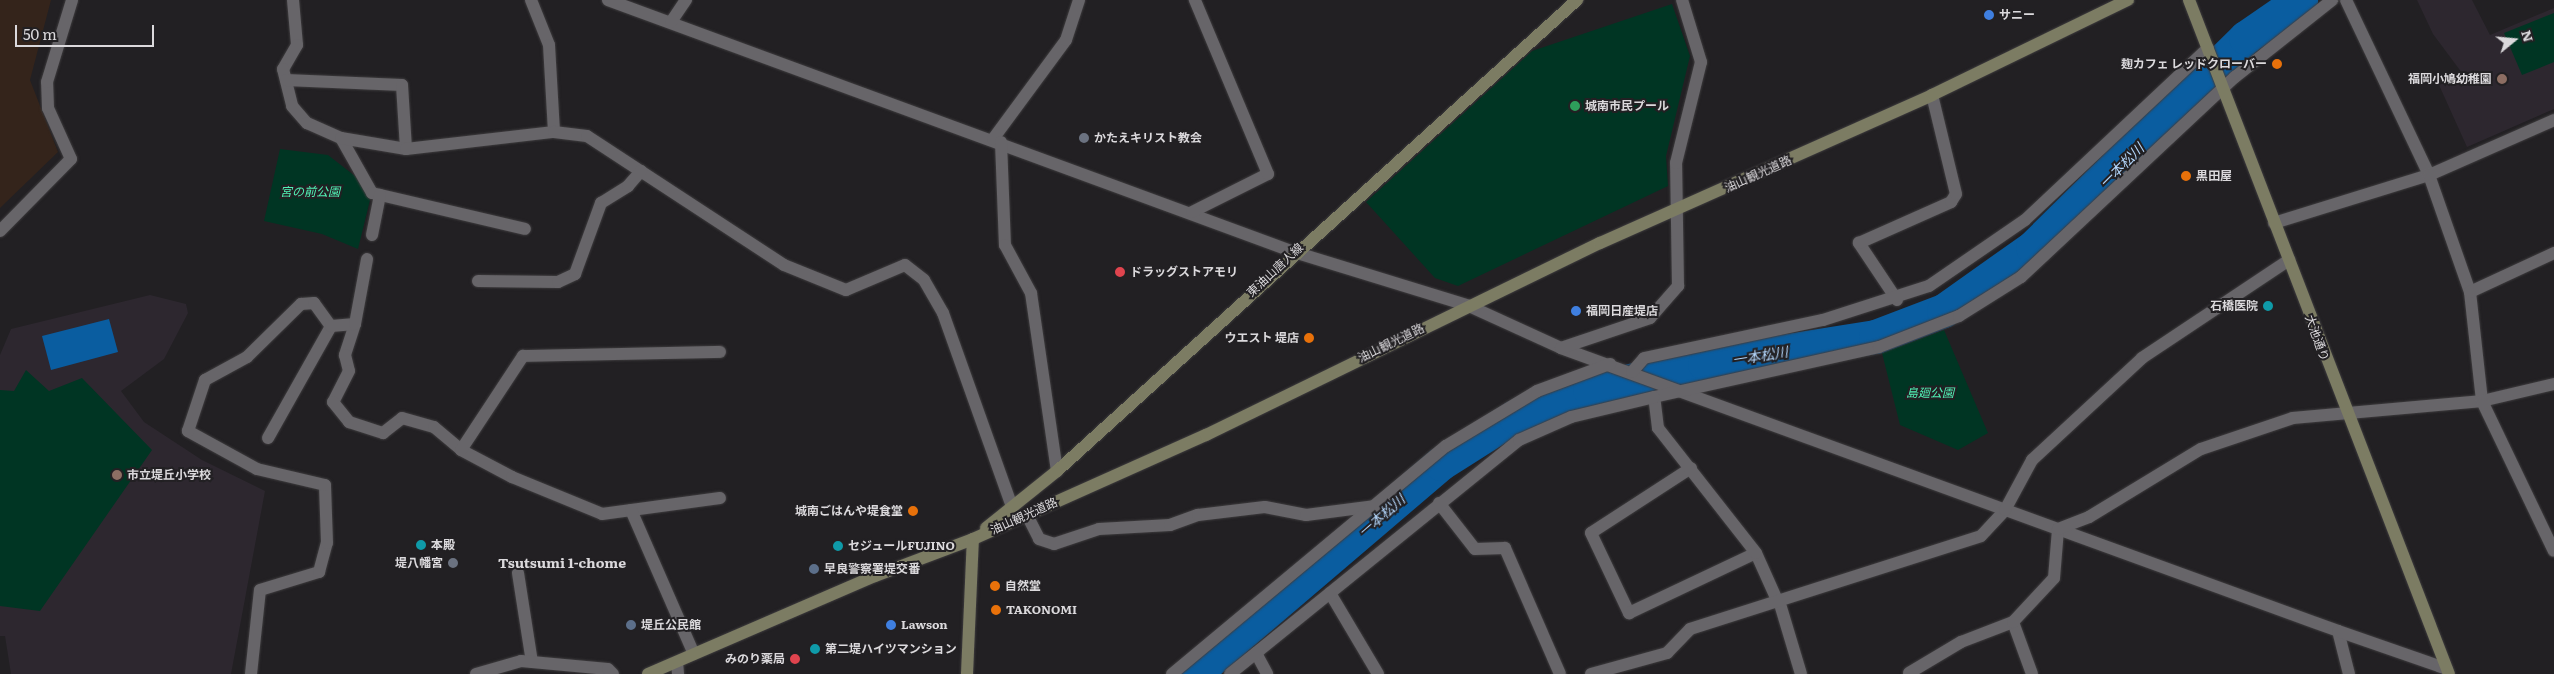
<!DOCTYPE html>
<html>
<head>
<meta charset="utf-8">
<style>
  body { margin:0 }
  #map { position:relative; width:2554px; height:674px; overflow:hidden; background:#222023; font-family:Literata,"Noto Sans JP",serif }
  div>[style] { position:absolute }
  .built>* { inset:0; background:#2d272f }
  .industrial>* { inset:0; background:#34241b }
  .green>* { inset:0; background:#003523 }
  .water>* { inset:0; background:#0a5da0 }
  .river>* { height:34px; margin:-17px; padding:0 17px; transform-origin:17px; border-radius:17px; background:#0a5da0 }
  .roads { filter:drop-shadow(0 0 1px #3e3c3e) drop-shadow(0 0 1px #3e3c3e) }
  .street>* { height:12px; margin:-6px; padding:0 6px; transform-origin:6px; border-radius:6px; background:#676569 }
  .secondary>* { height:12px; margin:-6px; padding:0 6px; transform-origin:6px; border-radius:6px; background:#7c7c63 }
  .dots>* { width:14px; height:14px; translate:-50% -50%; box-sizing:border-box; border:2px solid #222023; border-radius:50% }
  span { translate:-50% -50%; white-space:nowrap; text-align:center; line-height:1.15; -webkit-text-stroke:4px #222023; paint-order:stroke }
  .poi-label { font-size:12px; color:#dbd9dc; font-weight:700 }
  .left { translate:0 -50%; text-align:left }
  .right { translate:-100% -50%; text-align:right }
  .street-label { font-size:12px; color:#dbd9dc }
  .park-label { font-size:12px; color:#51f2b6; font-style:italic }
  .water-label { font-size:14px; color:#b3d6fb; font-style:italic }
  .neighbourhood-label { font-size:14px; color:#dbd9dc; font-weight:700 }
  .north { position:absolute; left:2489px; top:15px; width:50px; height:50px; -webkit-text-stroke:4px #222023; paint-order:stroke; rotate:73deg; font-size:14px; font-weight:700; line-height:20px; text-align:center; color:#dbd9dc }
  .north::after { content:''; display:block; margin:auto; width:18px; height:22px; background:#dbd9dc; clip-path:polygon(50% 0,100% 100%,50% 72%,0 100%) }
  .scale { position:absolute; left:15px; top:25px; width:139px; height:22px; box-sizing:border-box; border:2px solid #dbd9dc; border-top:0; padding-left:6px; font-size:15px; line-height:18px; white-space:nowrap; color:#dbd9dc; -webkit-text-stroke:4px #222023; paint-order:stroke }
</style>
</head>
<body>
<div id="map">
  <div class="built">
    <div style="clip-path:polygon(2417px 0,2472px 0,2490px 35px,2554px 8px,2554px 109px,2467px 147px,2439px 85px,2462px 73px,2433px 34px)"></div>
    <div style="clip-path:polygon(150px 295px,186px 304px,188px 313px,164px 359px,121px 391px,144px 422px,202px 460px,265px 491px,231px 674px,11px 674px,5px 636px,0 636px,0 355px,11px 329px)"></div>
  </div>
  <div class="industrial">
    <div style="clip-path:polygon(0 0,51px 0,30px 80px,58px 152px,0 208px)"></div>
  </div>
  <div class="green">
    <div style="clip-path:polygon(1672px 4px,1690px 56px,1666px 156px,1668px 186px,1458px 286px,1435px 278px,1366px 202px,1532px 51px)"></div>
    <div style="clip-path:polygon(2554px 13px,2554px 62px,2522px 75px,2504px 33px)"></div>
    <div style="clip-path:polygon(280px 149px,328px 155px,355px 176px,370px 200px,358px 249px,322px 234px,264px 221px)"></div>
    <div style="clip-path:polygon(1944px 330px,1988px 433px,1958px 450px,1900px 425px,1882px 353px)"></div>
    <div style="clip-path:polygon(26px 370px,49px 391px,82px 378px,152px 450px,40px 611px,0 606px,0 390px,14px 391px)"></div>
  </div>
  <div class="water">
    <div style="clip-path:polygon(109px 319px,118px 352px,51px 370px,42px 336px)"></div>
  </div>
  <div class="river">
    <div style="left:1195px;top:674px;width:323px;rotate:-40.5deg"></div>
    <div style="left:1441px;top:464px;width:88px;rotate:-32.4deg"></div>
    <div style="left:1515px;top:417px;width:80px;rotate:-19.8deg"></div>
    <div style="left:1590px;top:390px;width:118px;rotate:-12.7deg"></div>
    <div style="left:1705px;top:364px;width:173px;rotate:-9deg"></div>
    <div style="left:1876px;top:337px;width:73px;rotate:-20.9deg"></div>
    <div style="left:1944px;top:311px;width:109px;rotate:-35.3deg"></div>
    <div style="left:2033px;top:248px;width:299px;rotate:-44.6deg"></div>
    <div style="left:2246px;top:38px;width:67px;rotate:-34.6deg"></div>
  </div>
  <div class="roads">
    <div class="street">
      <div style="left:293px;top:0;width:45px;rotate:84.9deg"></div>
      <div style="left:297px;top:45px;width:28px;rotate:120deg"></div>
      <div style="left:283px;top:69px;width:38px;rotate:76deg"></div>
      <div style="left:292px;top:106px;width:23px;rotate:49deg"></div>
      <div style="left:307px;top:123px;width:37px;rotate:24deg"></div>
      <div style="left:341px;top:138px;width:63px;rotate:60.6deg"></div>
      <div style="left:372px;top:193px;width:157px;rotate:13.2deg"></div>
      <div style="left:531px;top:0;width:48px;rotate:68.2deg"></div>
      <div style="left:549px;top:45px;width:87px;rotate:86.7deg"></div>
      <div style="left:608px;top:0;width:731px;rotate:20.17deg"></div>
      <div style="left:1294px;top:252px;width:183px;rotate:17.1deg"></div>
      <div style="left:1469px;top:306px;width:101px;rotate:24.5deg"></div>
      <div style="left:1561px;top:348px;width:827px;rotate:20.01deg"></div>
      <div style="left:2346px;top:0;width:194px;rotate:64.6deg"></div>
      <div style="left:2429px;top:175px;width:124px;rotate:70.7deg"></div>
      <div style="left:2470px;top:292px;width:110px;rotate:83.7deg"></div>
      <div style="left:2482px;top:401px;width:74px;rotate:-13.3deg"></div>
      <div style="left:671px;top:22px;width:27px;rotate:-56deg"></div>
      <div style="left:286px;top:80px;width:116px;rotate:2.5deg"></div>
      <div style="left:402px;top:85px;width:64px;rotate:86.4deg"></div>
      <div style="left:341px;top:138px;width:66px;rotate:9.6deg"></div>
      <div style="left:406px;top:149px;width:149px;rotate:-6.6deg"></div>
      <div style="left:554px;top:132px;width:33px;rotate:7deg"></div>
      <div style="left:587px;top:136px;width:235px;rotate:33.2deg"></div>
      <div style="left:784px;top:265px;width:67px;rotate:22deg"></div>
      <div style="left:846px;top:290px;width:64px;rotate:-23deg"></div>
      <div style="left:905px;top:265px;width:24px;rotate:38deg"></div>
      <div style="left:924px;top:280px;width:38px;rotate:60deg"></div>
      <div style="left:943px;top:313px;width:206px;rotate:70.4deg"></div>
      <div style="left:993px;top:139px;width:123px;rotate:-53.6deg"></div>
      <div style="left:1066px;top:40px;width:42px;rotate:-72deg"></div>
      <div style="left:1001px;top:142px;width:103px;rotate:87.8deg"></div>
      <div style="left:1005px;top:245px;width:55px;rotate:61.6deg"></div>
      <div style="left:1031px;top:293px;width:180px;rotate:81.7deg"></div>
      <div style="left:1192px;top:212px;width:85px;rotate:-26.6deg"></div>
      <div style="left:1268px;top:174px;width:189px;rotate:-112.8deg"></div>
      <div style="left:2274px;top:223px;width:162px;rotate:-17.2deg"></div>
      <div style="left:2429px;top:175px;width:137px;rotate:-23.7deg"></div>
      <div style="left:0;top:231px;width:101px;rotate:-45.4deg"></div>
      <div style="left:71px;top:159px;width:56px;rotate:-114.3deg"></div>
      <div style="left:48px;top:108px;width:26px;rotate:-92deg"></div>
      <div style="left:47px;top:82px;width:86px;rotate:-73deg"></div>
      <div style="left:372px;top:235px;width:41px;rotate:-78.7deg"></div>
      <div style="left:478px;top:281px;width:80px;rotate:0.7deg"></div>
      <div style="left:558px;top:282px;width:19px;rotate:-25deg"></div>
      <div style="left:575px;top:274px;width:76px;rotate:-69.9deg"></div>
      <div style="left:601px;top:203px;width:32px;rotate:-32deg"></div>
      <div style="left:628px;top:186px;width:20px;rotate:-49deg"></div>
      <div style="left:2470px;top:292px;width:93px;rotate:-24.9deg"></div>
      <div style="left:1897px;top:300px;width:69px;rotate:-123.7deg"></div>
      <div style="left:1859px;top:243px;width:101px;rotate:-24deg"></div>
      <div style="left:1951px;top:202px;width:9px;rotate:-58deg"></div>
      <div style="left:1956px;top:194px;width:102px;rotate:-103.6deg"></div>
      <div style="left:355px;top:324px;width:33px;rotate:108deg"></div>
      <div style="left:345px;top:355px;width:16px;rotate:76deg"></div>
      <div style="left:349px;top:371px;width:35px;rotate:117deg"></div>
      <div style="left:333px;top:402px;width:26px;rotate:51deg"></div>
      <div style="left:349px;top:422px;width:36px;rotate:18deg"></div>
      <div style="left:383px;top:433px;width:24px;rotate:-38deg"></div>
      <div style="left:402px;top:418px;width:33px;rotate:16deg"></div>
      <div style="left:434px;top:427px;width:35px;rotate:40deg"></div>
      <div style="left:461px;top:450px;width:58px;rotate:27.9deg"></div>
      <div style="left:512px;top:477px;width:97px;rotate:22.3deg"></div>
      <div style="left:602px;top:514px;width:119px;rotate:-7.7deg"></div>
      <div style="left:1561px;top:348px;width:94px;rotate:-18.6deg"></div>
      <div style="left:1650px;top:318px;width:43px;rotate:-48.8deg"></div>
      <div style="left:1678px;top:286px;width:123px;rotate:-90.9deg"></div>
      <div style="left:1676px;top:163px;width:104px;rotate:-76.1deg"></div>
      <div style="left:1701px;top:62px;width:65px;rotate:-107deg"></div>
      <div style="left:1632px;top:372px;width:18px;rotate:-49deg"></div>
      <div style="left:1644px;top:358px;width:183px;rotate:-12deg"></div>
      <div style="left:1823px;top:320px;width:111px;rotate:-17.8deg"></div>
      <div style="left:1929px;top:286px;width:116px;rotate:-34.5deg"></div>
      <div style="left:2025px;top:220px;width:251px;rotate:-43.2deg"></div>
      <div style="left:268px;top:438px;width:129px;rotate:-60.6deg"></div>
      <div style="left:461px;top:450px;width:113px;rotate:-56.6deg"></div>
      <div style="left:523px;top:356px;width:197px;rotate:-1.2deg"></div>
      <div style="left:1691px;top:468px;width:119px;rotate:147deg"></div>
      <div style="left:1591px;top:533px;width:89px;rotate:64.6deg"></div>
      <div style="left:1629px;top:613px;width:140px;rotate:-25.3deg"></div>
      <div style="left:1439px;top:503px;width:58px;rotate:52deg"></div>
      <div style="left:1475px;top:549px;width:30px;rotate:-2deg"></div>
      <div style="left:1505px;top:548px;width:137px;rotate:66.4deg"></div>
      <div style="left:631px;top:510px;width:157px;rotate:66.4deg"></div>
      <div style="left:1027px;top:515px;width:27px;rotate:63deg"></div>
      <div style="left:1039px;top:539px;width:16px;rotate:18deg"></div>
      <div style="left:1054px;top:544px;width:47px;rotate:-18.4deg"></div>
      <div style="left:1099px;top:529px;width:71px;rotate:-3.2deg"></div>
      <div style="left:1170px;top:525px;width:30px;rotate:-20deg"></div>
      <div style="left:1198px;top:515px;width:67px;rotate:-6.8deg"></div>
      <div style="left:1265px;top:507px;width:42px;rotate:11deg"></div>
      <div style="left:1306px;top:515px;width:70px;rotate:-7.4deg"></div>
      <div style="left:518px;top:573px;width:90px;rotate:81.1deg"></div>
      <div style="left:1330px;top:593px;width:94px;rotate:59.3deg"></div>
      <div style="left:1777px;top:600px;width:51px;rotate:-114.1deg"></div>
      <div style="left:1756px;top:553px;width:159px;rotate:-128.1deg"></div>
      <div style="left:1658px;top:428px;width:31px;rotate:-97deg"></div>
      <div style="left:1654px;top:397px;width:230px;rotate:-12.5deg"></div>
      <div style="left:1879px;top:347px;width:86px;rotate:-21.2deg"></div>
      <div style="left:1959px;top:316px;width:73px;rotate:-32.2deg"></div>
      <div style="left:2021px;top:277px;width:293px;rotate:-43.1deg"></div>
      <div style="left:2235px;top:77px;width:124px;rotate:-38.4deg"></div>
      <div style="left:1780px;top:604px;width:73px;rotate:73.3deg"></div>
      <div style="left:2013px;top:622px;width:55px;rotate:69.9deg"></div>
      <div style="left:1256px;top:653px;width:24px;rotate:62deg"></div>
      <div style="left:677px;top:662px;width:12px;rotate:85deg"></div>
      <div style="left:1909px;top:673px;width:61px;rotate:-30.8deg"></div>
      <div style="left:1961px;top:642px;width:56px;rotate:-21deg"></div>
      <div style="left:2013px;top:622px;width:60px;rotate:-47deg"></div>
      <div style="left:2054px;top:578px;width:49px;rotate:-85.3deg"></div>
      <div style="left:2058px;top:529px;width:33px;rotate:-21deg"></div>
      <div style="left:2089px;top:517px;width:131px;rotate:-31.3deg"></div>
      <div style="left:2201px;top:449px;width:97px;rotate:-18.6deg"></div>
      <div style="left:2293px;top:418px;width:190px;rotate:-5.1deg"></div>
      <div style="left:2482px;top:401px;width:166px;rotate:64.4deg"></div>
      <div style="left:251px;top:674px;width:84px;rotate:-83.9deg"></div>
      <div style="left:260px;top:590px;width:62px;rotate:-17deg"></div>
      <div style="left:319px;top:572px;width:30px;rotate:-75deg"></div>
      <div style="left:327px;top:543px;width:58px;rotate:-92deg"></div>
      <div style="left:325px;top:485px;width:70px;rotate:-166.8deg"></div>
      <div style="left:257px;top:469px;width:79px;rotate:-151.2deg"></div>
      <div style="left:188px;top:431px;width:54px;rotate:-71.6deg"></div>
      <div style="left:205px;top:380px;width:48px;rotate:-28.7deg"></div>
      <div style="left:247px;top:357px;width:76px;rotate:-44.5deg"></div>
      <div style="left:301px;top:304px;width:13px;rotate:-4deg"></div>
      <div style="left:314px;top:303px;width:29px;rotate:54deg"></div>
      <div style="left:331px;top:326px;width:24px;rotate:-5deg"></div>
      <div style="left:355px;top:324px;width:66px;rotate:-79.5deg"></div>
      <div style="left:476px;top:674px;width:47px;rotate:-16.1deg"></div>
      <div style="left:521px;top:661px;width:87px;rotate:5.3deg"></div>
      <div style="left:608px;top:669px;width:7px;rotate:45deg"></div>
      <div style="left:1172px;top:674px;width:356px;rotate:-39.8deg"></div>
      <div style="left:1446px;top:446px;width:106px;rotate:-31.1deg"></div>
      <div style="left:1537px;top:391px;width:78px;rotate:-20.3deg"></div>
      <div style="left:1230px;top:674px;width:372px;rotate:-39deg"></div>
      <div style="left:1519px;top:440px;width:57px;rotate:-23.9deg"></div>
      <div style="left:1571px;top:417px;width:85px;rotate:-13.5deg"></div>
      <div style="left:1591px;top:674px;width:79px;rotate:-15.4deg"></div>
      <div style="left:1667px;top:653px;width:33px;rotate:-46deg"></div>
      <div style="left:1690px;top:629px;width:305px;rotate:-17.7deg"></div>
      <div style="left:1981px;top:536px;width:35px;rotate:-47deg"></div>
      <div style="left:2005px;top:510px;width:57px;rotate:-61.6deg"></div>
      <div style="left:2032px;top:460px;width:150px;rotate:-42.8deg"></div>
      <div style="left:2142px;top:358px;width:177px;rotate:-33.7deg"></div>
      <div style="left:2349px;top:674px;width:44px;rotate:-104.3deg"></div>
      <div style="left:2338px;top:631px;width:115px;rotate:19.2deg"></div>
    </div>
    <div class="secondary">
      <div style="left:2189px;top:0;width:722px;rotate:68.91deg"></div>
      <div style="left:986px;top:528px;width:91px;rotate:-38.8deg"></div>
      <div style="left:1057px;top:471px;width:702px;rotate:-42.17deg"></div>
      <div style="left:648px;top:674px;width:247px;rotate:-23.4deg"></div>
      <div style="left:875px;top:576px;width:105px;rotate:-20.7deg"></div>
      <div style="left:973px;top:539px;width:255px;rotate:-24.1deg"></div>
      <div style="left:1206px;top:435px;width:438px;rotate:-26deg"></div>
      <div style="left:1600px;top:243px;width:363px;rotate:-24deg"></div>
      <div style="left:1932px;top:95px;width:218px;rotate:-25.9deg"></div>
      <div style="left:967px;top:674px;width:135px;rotate:-87.5deg"></div>
    </div>
  </div>
  <div class="dots">
    <div style="left:1989px;top:15px;background:#3f7fe0"></div>
    <div style="left:2277px;top:64px;background:#e8710a"></div>
    <div style="left:2502px;top:79px;background:#8d6e63"></div>
    <div style="left:1575px;top:106px;background:#2e9e5b"></div>
    <div style="left:1084px;top:138px;background:#6b7280"></div>
    <div style="left:2186px;top:176px;background:#e8710a"></div>
    <div style="left:1120px;top:272px;background:#e0444e"></div>
    <div style="left:2268px;top:306px;background:#0f9aa8"></div>
    <div style="left:1576px;top:311px;background:#3f7fe0"></div>
    <div style="left:1309px;top:338px;background:#e8710a"></div>
    <div style="left:117px;top:475px;background:#8d6e63"></div>
    <div style="left:913px;top:511px;background:#e8710a"></div>
    <div style="left:421px;top:545px;background:#0f9aa8"></div>
    <div style="left:838px;top:546px;background:#0f9aa8"></div>
    <div style="left:453px;top:563px;background:#6b7280"></div>
    <div style="left:814px;top:569px;background:#5c6f8a"></div>
    <div style="left:995px;top:586px;background:#e8710a"></div>
    <div style="left:996px;top:610px;background:#e8710a"></div>
    <div style="left:631px;top:625px;background:#5c6f8a"></div>
    <div style="left:891px;top:625px;background:#3f7fe0"></div>
    <div style="left:815px;top:649px;background:#0f9aa8"></div>
    <div style="left:795px;top:659px;background:#e0444e"></div>
  </div>
  <div class="poi-label">
    <span class="left" style="left:1999px;top:15px">サニー</span>
    <span class="right" style="left:2267px;top:64px">麹カフェ レッドクローバー</span>
    <span class="right" style="left:2492px;top:79px">福岡小鳩幼稚園</span>
    <span class="left" style="left:1585px;top:106px">城南市民プール</span>
    <span class="left" style="left:1094px;top:138px">かたえキリスト教会</span>
    <span class="left" style="left:2196px;top:176px">黒田屋</span>
    <span class="left" style="left:1130px;top:272px">ドラッグストアモリ</span>
    <span class="right" style="left:2258px;top:306px">石橋医院</span>
    <span class="left" style="left:1586px;top:311px">福岡日産堤店</span>
    <span class="right" style="left:1299px;top:338px">ウエスト 堤店</span>
    <span class="left" style="left:127px;top:475px">市立堤丘小学校</span>
    <span class="right" style="left:903px;top:511px">城南ごはんや堤食堂</span>
    <span class="left" style="left:431px;top:545px">本殿</span>
    <span class="left" style="left:848px;top:546px">セジュールFUJINO</span>
    <span class="right" style="left:443px;top:563px">堤八幡宮</span>
    <span class="left" style="left:824px;top:569px">早良警察署堤交番</span>
    <span class="left" style="left:1005px;top:586px">自然堂</span>
    <span class="left" style="left:1006px;top:610px">TAKONOMI</span>
    <span class="left" style="left:641px;top:625px">堤丘公民館</span>
    <span class="left" style="left:901px;top:625px">Lawson</span>
    <span class="left" style="left:825px;top:649px">第二堤ハイツマンション</span>
    <span class="right" style="left:785px;top:659px">みのり薬局</span>
  </div>
  <div class="street-label">
    <span style="left:1758px;top:174px;rotate:-24deg">油山観光道路</span>
    <span style="left:1275px;top:270px;rotate:-43deg">東油山唐人線</span>
    <span style="left:2317px;top:338px;rotate:70deg">大池通り</span>
    <span style="left:1391px;top:343px;rotate:-26deg">油山観光道路</span>
    <span style="left:1024px;top:516px;rotate:-24deg">油山観光道路</span>
  </div>
  <div class="park-label">
    <span style="left:310px;top:192px">宮の前公園</span>
    <span style="left:1930px;top:393px">島廻公園</span>
  </div>
  <div class="water-label">
    <span style="left:2121px;top:165px;rotate:-45deg">一本松川</span>
    <span style="left:1760px;top:355px;rotate:-9deg">一本松川</span>
    <span style="left:1381px;top:515px;rotate:-41deg">一本松川</span>
  </div>
  <div class="neighbourhood-label">
    <span style="left:562px;top:562px">Tsutsumi 1-chome</span>
  </div>
  <div class="north">N</div>
  <div class="scale">50 m</div>
</div>
</body>
</html>
